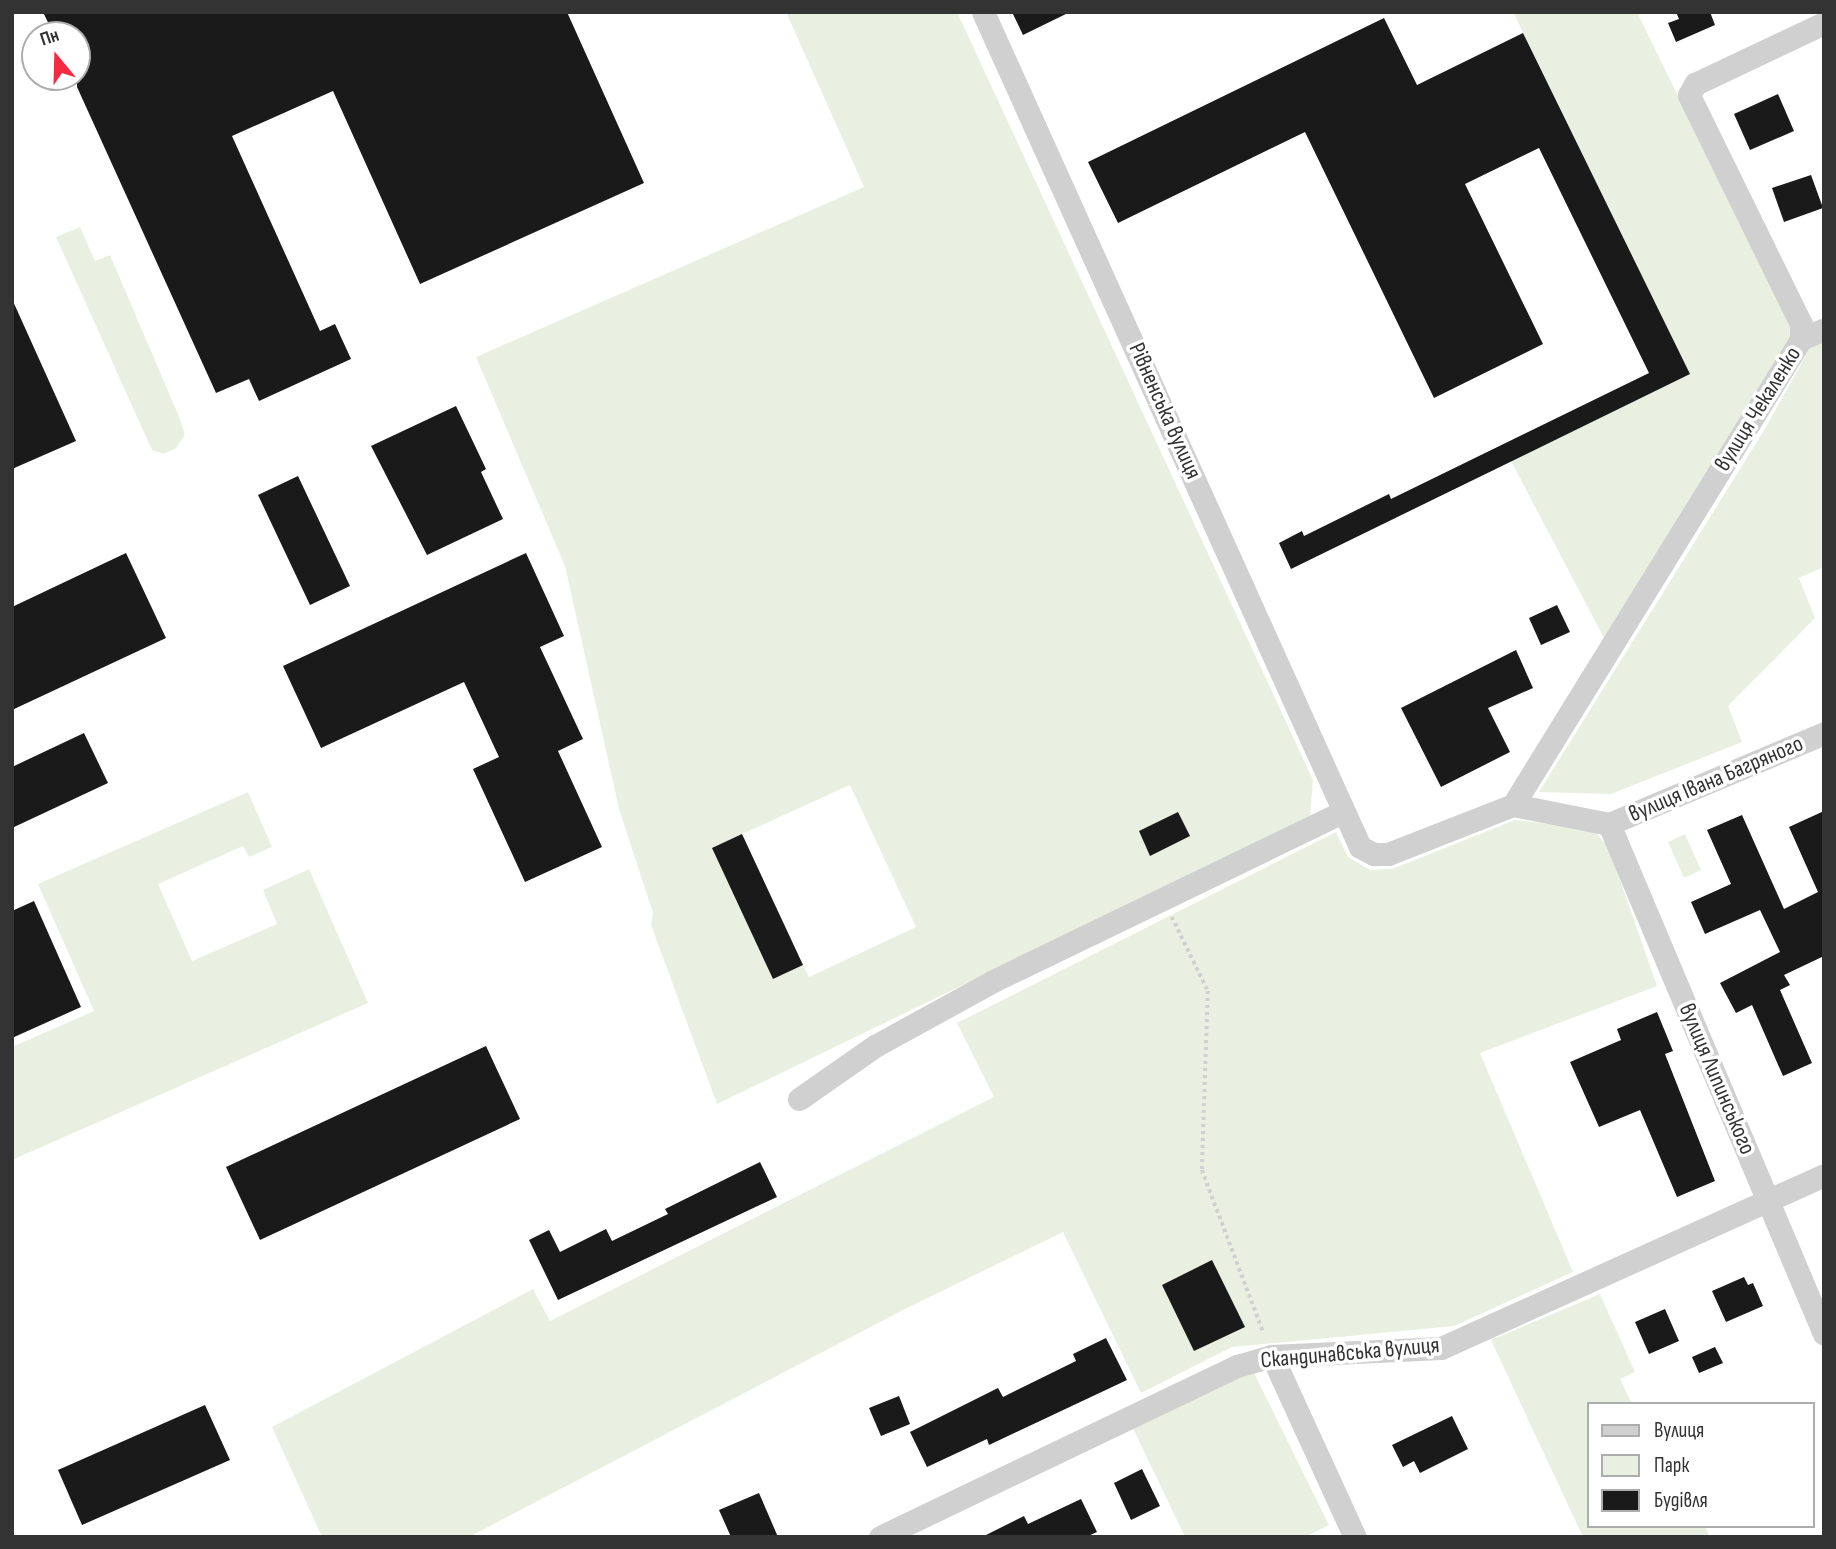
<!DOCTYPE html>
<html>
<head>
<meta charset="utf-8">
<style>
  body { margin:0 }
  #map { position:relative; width:1836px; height:1549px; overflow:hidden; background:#fff; font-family:"Sofia Sans Condensed",sans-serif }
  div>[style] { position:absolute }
  .green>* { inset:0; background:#eaf0e1 }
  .building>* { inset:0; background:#1a1a1a }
  .path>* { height:3.5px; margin-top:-1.75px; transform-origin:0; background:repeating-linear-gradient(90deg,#d0d0d0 0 3.5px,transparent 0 7px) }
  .minor>* { height:23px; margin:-11.5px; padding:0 11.5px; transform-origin:11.5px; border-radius:11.5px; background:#d0d0d0 }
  span { translate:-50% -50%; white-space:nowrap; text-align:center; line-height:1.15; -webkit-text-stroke:7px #fff; paint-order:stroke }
  .street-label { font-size:23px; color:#333 }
  .frame { position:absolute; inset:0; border:14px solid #333; pointer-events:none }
  .legend { position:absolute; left:1587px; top:1402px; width:228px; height:126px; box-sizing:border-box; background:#fff; border:2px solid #adadad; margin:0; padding:9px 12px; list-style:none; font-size:21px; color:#333 }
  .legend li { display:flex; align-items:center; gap:14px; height:35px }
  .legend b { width:35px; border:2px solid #adadad }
  .north { position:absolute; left:21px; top:21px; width:70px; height:70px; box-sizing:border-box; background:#fff; border:2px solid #adadad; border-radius:50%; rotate:341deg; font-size:19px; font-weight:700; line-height:28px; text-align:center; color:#333 }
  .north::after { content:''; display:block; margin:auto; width:24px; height:32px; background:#f52a41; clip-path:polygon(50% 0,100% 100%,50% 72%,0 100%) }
</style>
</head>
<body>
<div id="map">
  <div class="green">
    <div style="clip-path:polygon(evenodd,786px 12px,957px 12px,1313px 780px,1310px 817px,717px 1104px,651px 925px,653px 913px,619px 809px,565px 566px,476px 357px,864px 187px,786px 12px,850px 785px,916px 927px,809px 977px,803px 965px,773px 979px,742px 834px,850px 785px)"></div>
    <div style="clip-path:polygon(1513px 12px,1637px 12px,1790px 326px,1790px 336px,1604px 638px,1511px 461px,1690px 374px)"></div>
    <div style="clip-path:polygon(80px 227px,95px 261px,110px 255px,180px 419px,185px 435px,176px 448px,164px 454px,152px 450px,56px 237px)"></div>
    <div style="clip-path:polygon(1824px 341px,1824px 567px,1799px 578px,1815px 618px,1728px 706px,1742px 742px,1611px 794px,1539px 792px,1763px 432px,1810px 348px)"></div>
    <div style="clip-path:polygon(248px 792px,272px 847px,249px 857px,243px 846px,158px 884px,192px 961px,277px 924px,263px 890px,309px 869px,368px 1003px,12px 1160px,12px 1047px,94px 1011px,38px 884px)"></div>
    <div style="clip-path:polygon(1515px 820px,1593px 829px,1609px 848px,1657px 986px,1480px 1053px,1573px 1272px,1454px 1326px,1232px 1347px,1141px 1393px,1063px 1232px,905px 1309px,469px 1537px,322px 1537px,272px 1427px,533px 1289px,550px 1321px,994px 1097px,957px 1023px,1336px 832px,1348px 857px,1370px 870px,1392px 869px)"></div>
    <div style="clip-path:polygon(1685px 834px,1701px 870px,1684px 878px,1668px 842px)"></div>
    <div style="clip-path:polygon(1600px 1294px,1635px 1372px,1620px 1379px,1632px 1404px,1589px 1404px,1589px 1526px,1705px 1526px,1710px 1537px,1583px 1537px,1491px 1340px)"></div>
    <div style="clip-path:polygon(1240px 1373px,1254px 1373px,1329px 1525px,1305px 1537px,1185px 1537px,1131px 1424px)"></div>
  </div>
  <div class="building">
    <div style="clip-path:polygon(43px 12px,567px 12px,644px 183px,420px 284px,333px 91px,232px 136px,320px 331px,335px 324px,351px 359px,259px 401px,249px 379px,216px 393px,77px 87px,77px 35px,54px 35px)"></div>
    <div style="clip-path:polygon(1012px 12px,1070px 12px,1023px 35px)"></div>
    <div style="clip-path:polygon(1676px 12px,1710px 12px,1715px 25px,1676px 42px,1668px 23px,1679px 19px)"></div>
    <div style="clip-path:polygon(1384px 18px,1417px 85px,1523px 33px,1690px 374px,1291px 569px,1279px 543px,1302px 531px,1304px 536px,1389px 494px,1391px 499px,1649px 373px,1539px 148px,1465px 184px,1543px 344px,1434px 398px,1305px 132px,1118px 223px,1088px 162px)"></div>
    <div style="clip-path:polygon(1778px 94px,1794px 131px,1750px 150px,1734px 114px)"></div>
    <div style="clip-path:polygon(1811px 175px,1823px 208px,1784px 222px,1772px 188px)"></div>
    <div style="clip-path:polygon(12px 299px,76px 441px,12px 469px)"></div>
    <div style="clip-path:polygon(456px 406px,486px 469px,481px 472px,503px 519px,427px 555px,371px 446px)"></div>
    <div style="clip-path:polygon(298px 476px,350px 586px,310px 605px,258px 495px)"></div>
    <div style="clip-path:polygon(126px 553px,166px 638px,12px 710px,12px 607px)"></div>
    <div style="clip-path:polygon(526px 553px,564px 636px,540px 647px,583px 739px,558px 751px,602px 847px,525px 882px,473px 769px,499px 757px,464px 682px,321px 748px,283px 666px)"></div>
    <div style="clip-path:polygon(1557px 605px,1570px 632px,1541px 645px,1529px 618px)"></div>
    <div style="clip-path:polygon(1516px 650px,1533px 688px,1488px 708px,1510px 752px,1441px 787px,1401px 708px)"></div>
    <div style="clip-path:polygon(84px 733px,108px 783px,12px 828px,12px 767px)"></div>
    <div style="clip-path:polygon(1824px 811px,1824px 956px,1784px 975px,1790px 985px,1780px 990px,1812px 1063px,1783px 1076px,1752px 1005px,1736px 1013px,1720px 983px,1780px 952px,1760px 910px,1705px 934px,1691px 902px,1731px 884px,1707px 830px,1742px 815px,1784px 909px,1818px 892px,1789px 827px)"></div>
    <div style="clip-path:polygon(1178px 812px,1190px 836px,1150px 856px,1139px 831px)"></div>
    <div style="clip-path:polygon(742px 834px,803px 965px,773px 979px,712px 848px)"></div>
    <div style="clip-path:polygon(34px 901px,81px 1007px,12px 1038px,12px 911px)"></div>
    <div style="clip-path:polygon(1657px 1012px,1673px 1051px,1665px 1054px,1715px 1181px,1677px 1197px,1640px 1110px,1599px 1127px,1570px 1062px,1621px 1040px,1617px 1029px)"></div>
    <div style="clip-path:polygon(486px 1046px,520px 1119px,260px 1240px,226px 1167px)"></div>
    <div style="clip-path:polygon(760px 1162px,777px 1197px,558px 1300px,529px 1240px,549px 1230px,560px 1252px,606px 1229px,612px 1241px,668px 1214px,665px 1209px)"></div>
    <div style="clip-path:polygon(1212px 1260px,1245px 1327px,1194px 1351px,1162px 1285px)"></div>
    <div style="clip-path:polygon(1744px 1277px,1748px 1285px,1753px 1283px,1763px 1306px,1726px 1322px,1712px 1291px)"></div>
    <div style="clip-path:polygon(1665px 1309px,1679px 1341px,1649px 1354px,1635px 1322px)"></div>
    <div style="clip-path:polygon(1106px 1338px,1127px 1380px,989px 1445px,987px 1439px,927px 1467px,910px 1432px,998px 1388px,1003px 1397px,1076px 1361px,1073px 1354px)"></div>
    <div style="clip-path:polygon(1715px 1347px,1723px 1363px,1699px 1373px,1692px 1357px)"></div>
    <div style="clip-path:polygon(899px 1396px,910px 1424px,881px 1436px,869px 1408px)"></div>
    <div style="clip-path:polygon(205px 1405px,230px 1460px,82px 1525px,58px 1470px)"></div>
    <div style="clip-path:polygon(1452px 1416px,1468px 1449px,1420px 1473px,1414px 1461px,1403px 1467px,1392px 1445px)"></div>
    <div style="clip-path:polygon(1142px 1469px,1160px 1506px,1131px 1520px,1114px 1483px)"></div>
    <div style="clip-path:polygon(759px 1493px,778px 1537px,731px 1537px,719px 1510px)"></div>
    <div style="clip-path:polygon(1081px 1499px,1097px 1532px,1086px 1537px,982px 1537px,1024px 1516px,1028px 1524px)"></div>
  </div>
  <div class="path">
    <div style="left:1172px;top:917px;width:82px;rotate:64.1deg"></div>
    <div style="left:1208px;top:991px;width:179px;rotate:91.9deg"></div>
    <div style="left:1202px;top:1170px;width:175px;rotate:69.3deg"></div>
  </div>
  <div class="minor">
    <div style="left:983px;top:12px;width:916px;rotate:65.7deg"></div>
    <div style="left:1360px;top:847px;width:16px;rotate:27deg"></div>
    <div style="left:1374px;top:854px;width:14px"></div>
    <div style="left:1388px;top:854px;width:134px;rotate:-21.4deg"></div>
    <div style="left:1513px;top:805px;width:98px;rotate:11.2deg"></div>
    <div style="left:1801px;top:339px;width:25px;rotate:-23deg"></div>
    <div style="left:1513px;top:805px;width:548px;rotate:-58.28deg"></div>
    <div style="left:1801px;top:339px;width:15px;rotate:-90deg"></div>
    <div style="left:1801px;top:324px;width:255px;rotate:-116.1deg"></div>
    <div style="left:1689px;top:95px;width:13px;rotate:-61deg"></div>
    <div style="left:1695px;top:84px;width:143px;rotate:-25.3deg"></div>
    <div style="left:1609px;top:824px;width:553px;rotate:67.14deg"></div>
    <div style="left:1609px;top:824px;width:233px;rotate:-22.9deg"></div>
    <div style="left:799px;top:1099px;width:93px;rotate:-34.9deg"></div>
    <div style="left:875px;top:1046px;width:135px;rotate:-28.8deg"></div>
    <div style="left:993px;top:981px;width:389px;rotate:-25.8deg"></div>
    <div style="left:1272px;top:1356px;width:199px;rotate:65.4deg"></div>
    <div style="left:880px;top:1537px;width:396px;rotate:-25.6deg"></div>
    <div style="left:1237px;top:1366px;width:36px;rotate:-16deg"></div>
    <div style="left:1272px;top:1356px;width:169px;rotate:-2.7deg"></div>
    <div style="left:1441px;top:1348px;width:420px;rotate:-24.3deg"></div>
  </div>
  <div class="street-label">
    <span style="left:1758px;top:409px;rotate:-58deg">вулиця Чекаленко</span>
    <span style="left:1165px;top:411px;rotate:66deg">Рівненська вулиця</span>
    <span style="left:1716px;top:779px;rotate:-23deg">вулиця Івана Багряного</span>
    <span style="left:1717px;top:1079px;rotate:67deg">вулиця Липинського</span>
    <span style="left:1350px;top:1353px;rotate:-5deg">Скандинавська вулиця</span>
  </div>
  <div class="frame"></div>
  <ul class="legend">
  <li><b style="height:9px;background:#d0d0d0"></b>Вулиця</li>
  <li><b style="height:19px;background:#eaf0e1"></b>Парк</li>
  <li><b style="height:19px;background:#1a1a1a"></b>Будівля</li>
  </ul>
  <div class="north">Пн</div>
</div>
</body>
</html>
